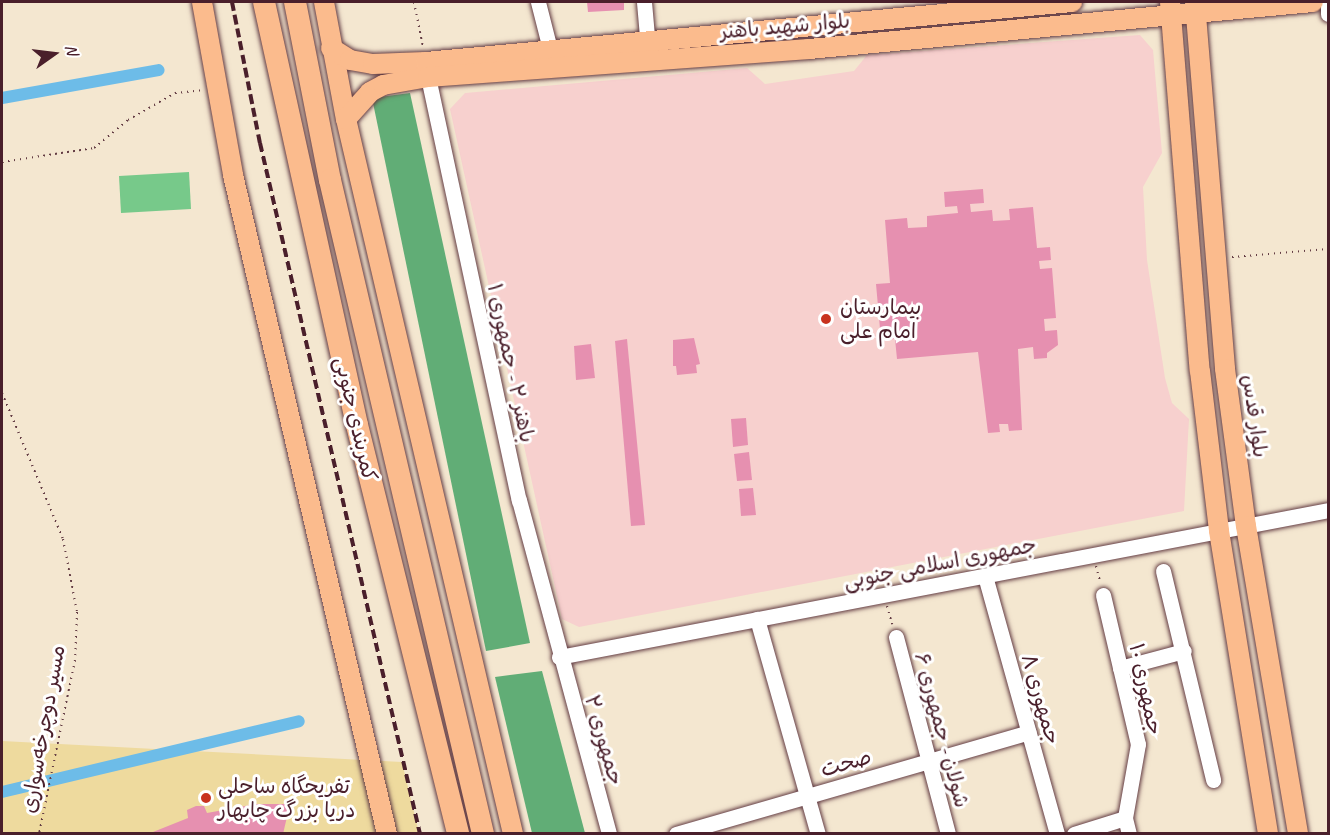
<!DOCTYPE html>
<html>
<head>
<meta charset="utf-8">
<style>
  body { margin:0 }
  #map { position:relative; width:1330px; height:835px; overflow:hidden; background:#f4e7d0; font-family:Caveat,"Playpen Sans Arabic",sans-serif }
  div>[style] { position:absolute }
  .built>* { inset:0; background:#f7d0ce }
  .green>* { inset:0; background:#77c98a }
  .forest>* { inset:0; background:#61ad76 }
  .sand>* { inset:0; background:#eeda9e }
  .canal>* { height:12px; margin:-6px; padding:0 6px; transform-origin:6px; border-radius:6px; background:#6dbce8 }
  .building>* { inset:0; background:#e690b0 }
  .path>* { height:2px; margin-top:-1px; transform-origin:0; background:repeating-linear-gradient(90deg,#643d44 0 1.5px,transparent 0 6px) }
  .roads { filter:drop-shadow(0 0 2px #643d44) drop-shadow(0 0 2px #643d44) }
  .minor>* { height:15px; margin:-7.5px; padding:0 7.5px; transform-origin:7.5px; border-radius:7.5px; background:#fff }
  .major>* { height:20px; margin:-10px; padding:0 10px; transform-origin:10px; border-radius:10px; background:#fbbb8d }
  .highway>* { height:22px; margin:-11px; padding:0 11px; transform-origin:11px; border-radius:11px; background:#fbbb8d }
  .rail>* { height:4px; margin-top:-2px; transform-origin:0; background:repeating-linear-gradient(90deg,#4a1f2b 0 9px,transparent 0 13.5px) }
  .dots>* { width:16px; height:16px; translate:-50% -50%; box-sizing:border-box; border:3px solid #fff; border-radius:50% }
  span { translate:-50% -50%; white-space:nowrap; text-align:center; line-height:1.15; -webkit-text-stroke:6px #fff; paint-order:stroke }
  .street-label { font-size:21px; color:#4a1f2b }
  .poi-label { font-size:21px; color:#4a1f2b }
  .left { translate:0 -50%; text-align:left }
  .frame { position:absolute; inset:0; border:3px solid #4a1f2b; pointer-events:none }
  .north { position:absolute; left:24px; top:24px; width:60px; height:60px; -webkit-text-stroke:4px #fff; paint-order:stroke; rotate:76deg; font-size:16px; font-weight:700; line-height:24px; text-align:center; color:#4a1f2b }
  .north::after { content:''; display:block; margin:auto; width:21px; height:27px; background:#4a1f2b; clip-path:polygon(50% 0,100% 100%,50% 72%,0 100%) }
</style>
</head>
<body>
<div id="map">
  <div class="built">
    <div style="clip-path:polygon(1140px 35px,1153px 50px,1162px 153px,1143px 187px,1147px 260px,1165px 378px,1172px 403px,1189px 419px,1184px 511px,579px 627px,562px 619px,450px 109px,465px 93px,747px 68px,765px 84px,854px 71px,867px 55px)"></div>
  </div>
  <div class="green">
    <div style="clip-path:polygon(189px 172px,191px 209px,121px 213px,119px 176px)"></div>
  </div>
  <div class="forest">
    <div style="clip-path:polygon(410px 93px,530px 643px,486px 651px,372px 98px)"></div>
    <div style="clip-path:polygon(542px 671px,585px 833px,532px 833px,495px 677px)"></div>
  </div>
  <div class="sand">
    <div style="clip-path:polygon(2px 741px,402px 762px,419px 833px,2px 833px)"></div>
  </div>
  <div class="canal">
    <div style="left:2px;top:98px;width:159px;rotate:-10.1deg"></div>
    <div style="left:2px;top:792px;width:305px;rotate:-13.4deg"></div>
  </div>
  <div class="building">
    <div style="clip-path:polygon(587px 2px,624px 2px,624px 10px,588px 12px)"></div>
    <div style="clip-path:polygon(983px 189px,984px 203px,970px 204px,971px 212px,992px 210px,993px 221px,1010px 220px,1009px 209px,1033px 207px,1037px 248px,1050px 247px,1051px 260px,1039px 261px,1040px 269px,1052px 268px,1056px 318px,1044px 319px,1045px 331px,1057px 330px,1058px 345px,1047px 353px,1047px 358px,1034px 359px,1033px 347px,1018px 349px,1022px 430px,1009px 431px,1008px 424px,999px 424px,1000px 432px,988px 433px,978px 352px,897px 359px,895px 339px,881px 340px,876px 284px,890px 283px,885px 220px,907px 218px,908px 228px,927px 227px,927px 216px,958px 213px,957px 206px,945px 207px,944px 192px)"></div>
    <div style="clip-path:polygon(694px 338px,700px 364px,696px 365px,697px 373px,677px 375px,676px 366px,673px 366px,673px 340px)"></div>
    <div style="clip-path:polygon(627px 339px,645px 525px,631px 526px,615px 341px)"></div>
    <div style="clip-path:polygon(591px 344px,595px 378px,576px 380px,574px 346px)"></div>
    <div style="clip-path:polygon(746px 418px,748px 445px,733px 447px,731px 419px)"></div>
    <div style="clip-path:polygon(749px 452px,752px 480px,737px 481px,734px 454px)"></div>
    <div style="clip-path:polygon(753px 488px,756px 515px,741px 516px,739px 489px)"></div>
    <div style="clip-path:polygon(256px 804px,290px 804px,283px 834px,148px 834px,188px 818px,187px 810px,196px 806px,204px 806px,207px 813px)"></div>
  </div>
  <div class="path">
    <div style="left:414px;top:2px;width:46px;rotate:78.7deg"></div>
    <div style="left:2px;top:162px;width:93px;rotate:-8.7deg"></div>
    <div style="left:94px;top:148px;width:44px;rotate:-39.5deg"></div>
    <div style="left:128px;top:120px;width:54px;rotate:-29.9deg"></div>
    <div style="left:175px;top:93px;width:27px;rotate:-6deg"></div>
    <div style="left:1232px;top:257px;width:96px;rotate:-4.8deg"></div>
    <div style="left:2px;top:393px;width:158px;rotate:67.3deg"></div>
    <div style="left:63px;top:539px;width:74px;rotate:79.1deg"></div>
    <div style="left:77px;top:612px;width:48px;rotate:92.4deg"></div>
    <div style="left:75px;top:660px;width:178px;rotate:101.7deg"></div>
    <div style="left:1096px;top:566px;width:16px;rotate:75deg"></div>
    <div style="left:887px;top:606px;width:19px;rotate:74deg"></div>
  </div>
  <div class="roads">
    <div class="minor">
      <div style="left:538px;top:2px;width:49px;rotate:75.7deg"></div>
      <div style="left:644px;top:2px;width:38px;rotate:85deg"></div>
      <div style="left:1328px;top:2px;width:12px;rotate:90deg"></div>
      <div style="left:428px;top:77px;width:433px;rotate:77.9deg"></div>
      <div style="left:519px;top:500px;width:346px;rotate:74.9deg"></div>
      <div style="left:1163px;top:571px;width:215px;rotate:76.5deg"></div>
      <div style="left:985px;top:576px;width:268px;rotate:74.4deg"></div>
      <div style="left:1103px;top:595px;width:153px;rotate:76.8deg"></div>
      <div style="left:1138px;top:744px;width:75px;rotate:100deg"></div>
      <div style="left:1125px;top:818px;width:16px;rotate:76deg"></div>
      <div style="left:757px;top:619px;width:223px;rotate:74.2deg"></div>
      <div style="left:896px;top:637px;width:204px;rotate:75.2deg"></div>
      <div style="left:559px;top:657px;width:783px;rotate:-10.82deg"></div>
      <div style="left:1120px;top:668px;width:66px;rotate:-14.9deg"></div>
      <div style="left:676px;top:834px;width:367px;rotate:-16.1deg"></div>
      <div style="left:1074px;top:834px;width:53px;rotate:-17.4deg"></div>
    </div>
    <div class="major">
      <div style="left:202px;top:2px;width:176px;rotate:79.8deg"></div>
      <div style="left:233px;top:175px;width:677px;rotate:76.85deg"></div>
      <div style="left:324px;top:2px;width:119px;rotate:79.4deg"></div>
      <div style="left:346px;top:119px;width:734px;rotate:76.85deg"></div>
      <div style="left:1170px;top:2px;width:370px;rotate:85.4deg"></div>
      <div style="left:1200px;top:371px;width:161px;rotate:83.2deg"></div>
      <div style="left:1219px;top:531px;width:307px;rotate:80.8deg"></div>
      <div style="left:1195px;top:3px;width:367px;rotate:85.3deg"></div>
      <div style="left:1225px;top:369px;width:158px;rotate:82.4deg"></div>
      <div style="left:1246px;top:526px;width:312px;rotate:80.4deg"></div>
      <div style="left:331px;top:48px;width:22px;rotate:32deg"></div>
      <div style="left:350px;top:60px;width:23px;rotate:10deg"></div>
      <div style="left:373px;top:64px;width:53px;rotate:-2.2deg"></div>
      <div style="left:426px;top:62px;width:649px;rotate:-5.31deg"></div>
      <div style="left:346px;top:119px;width:36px;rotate:-48deg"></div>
      <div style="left:370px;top:92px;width:15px;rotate:-28deg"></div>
      <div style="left:383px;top:85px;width:46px;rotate:-10.1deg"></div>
      <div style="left:428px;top:77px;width:382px;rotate:-4.2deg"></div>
      <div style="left:809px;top:49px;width:506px;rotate:-5.33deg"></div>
    </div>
    <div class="highway">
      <div style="left:264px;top:2px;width:433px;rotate:77.6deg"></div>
      <div style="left:357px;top:425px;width:421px;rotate:76.1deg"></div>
      <div style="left:295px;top:2px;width:181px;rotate:78.9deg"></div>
      <div style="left:330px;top:180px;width:672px;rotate:76.83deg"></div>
    </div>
  </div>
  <div class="rail">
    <div style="left:232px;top:2px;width:144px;rotate:78.8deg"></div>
    <div style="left:260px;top:143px;width:709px;rotate:76.96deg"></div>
  </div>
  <div class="dots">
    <div style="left:826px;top:319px;background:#c8321e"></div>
    <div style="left:206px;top:798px;background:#c8321e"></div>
  </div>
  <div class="street-label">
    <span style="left:785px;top:26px;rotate:-5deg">بلوار شهید باهنر</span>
    <span style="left:511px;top:363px;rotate:78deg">باهنر ۲ - جمهوری ۱</span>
    <span style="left:1255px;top:416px;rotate:82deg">بلوار قدس</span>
    <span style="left:356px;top:419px;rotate:77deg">کمربندی جنوبی</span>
    <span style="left:940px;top:563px;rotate:-11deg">جمهوری اسلامی جنوبی</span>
    <span style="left:1146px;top:689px;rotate:78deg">جمهوری ۱۰</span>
    <span style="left:1041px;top:699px;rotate:74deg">جمهوری ۸</span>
    <span style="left:43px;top:729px;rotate:-80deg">مسیر دوچرخه‌سواری</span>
    <span style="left:942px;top:730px;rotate:75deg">شولان - جمهوری ۶</span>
    <span style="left:604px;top:740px;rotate:74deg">جمهوری ۲</span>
    <span style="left:846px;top:763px;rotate:-16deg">صحت</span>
  </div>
  <div class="poi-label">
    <span class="left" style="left:840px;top:319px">بیمارستان<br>امام علی</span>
    <span class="left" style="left:218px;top:798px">تفریحگاه ساحلی<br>دریا بزرگ چابهار</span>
  </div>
  <div class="frame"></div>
  <div class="north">N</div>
</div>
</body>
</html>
